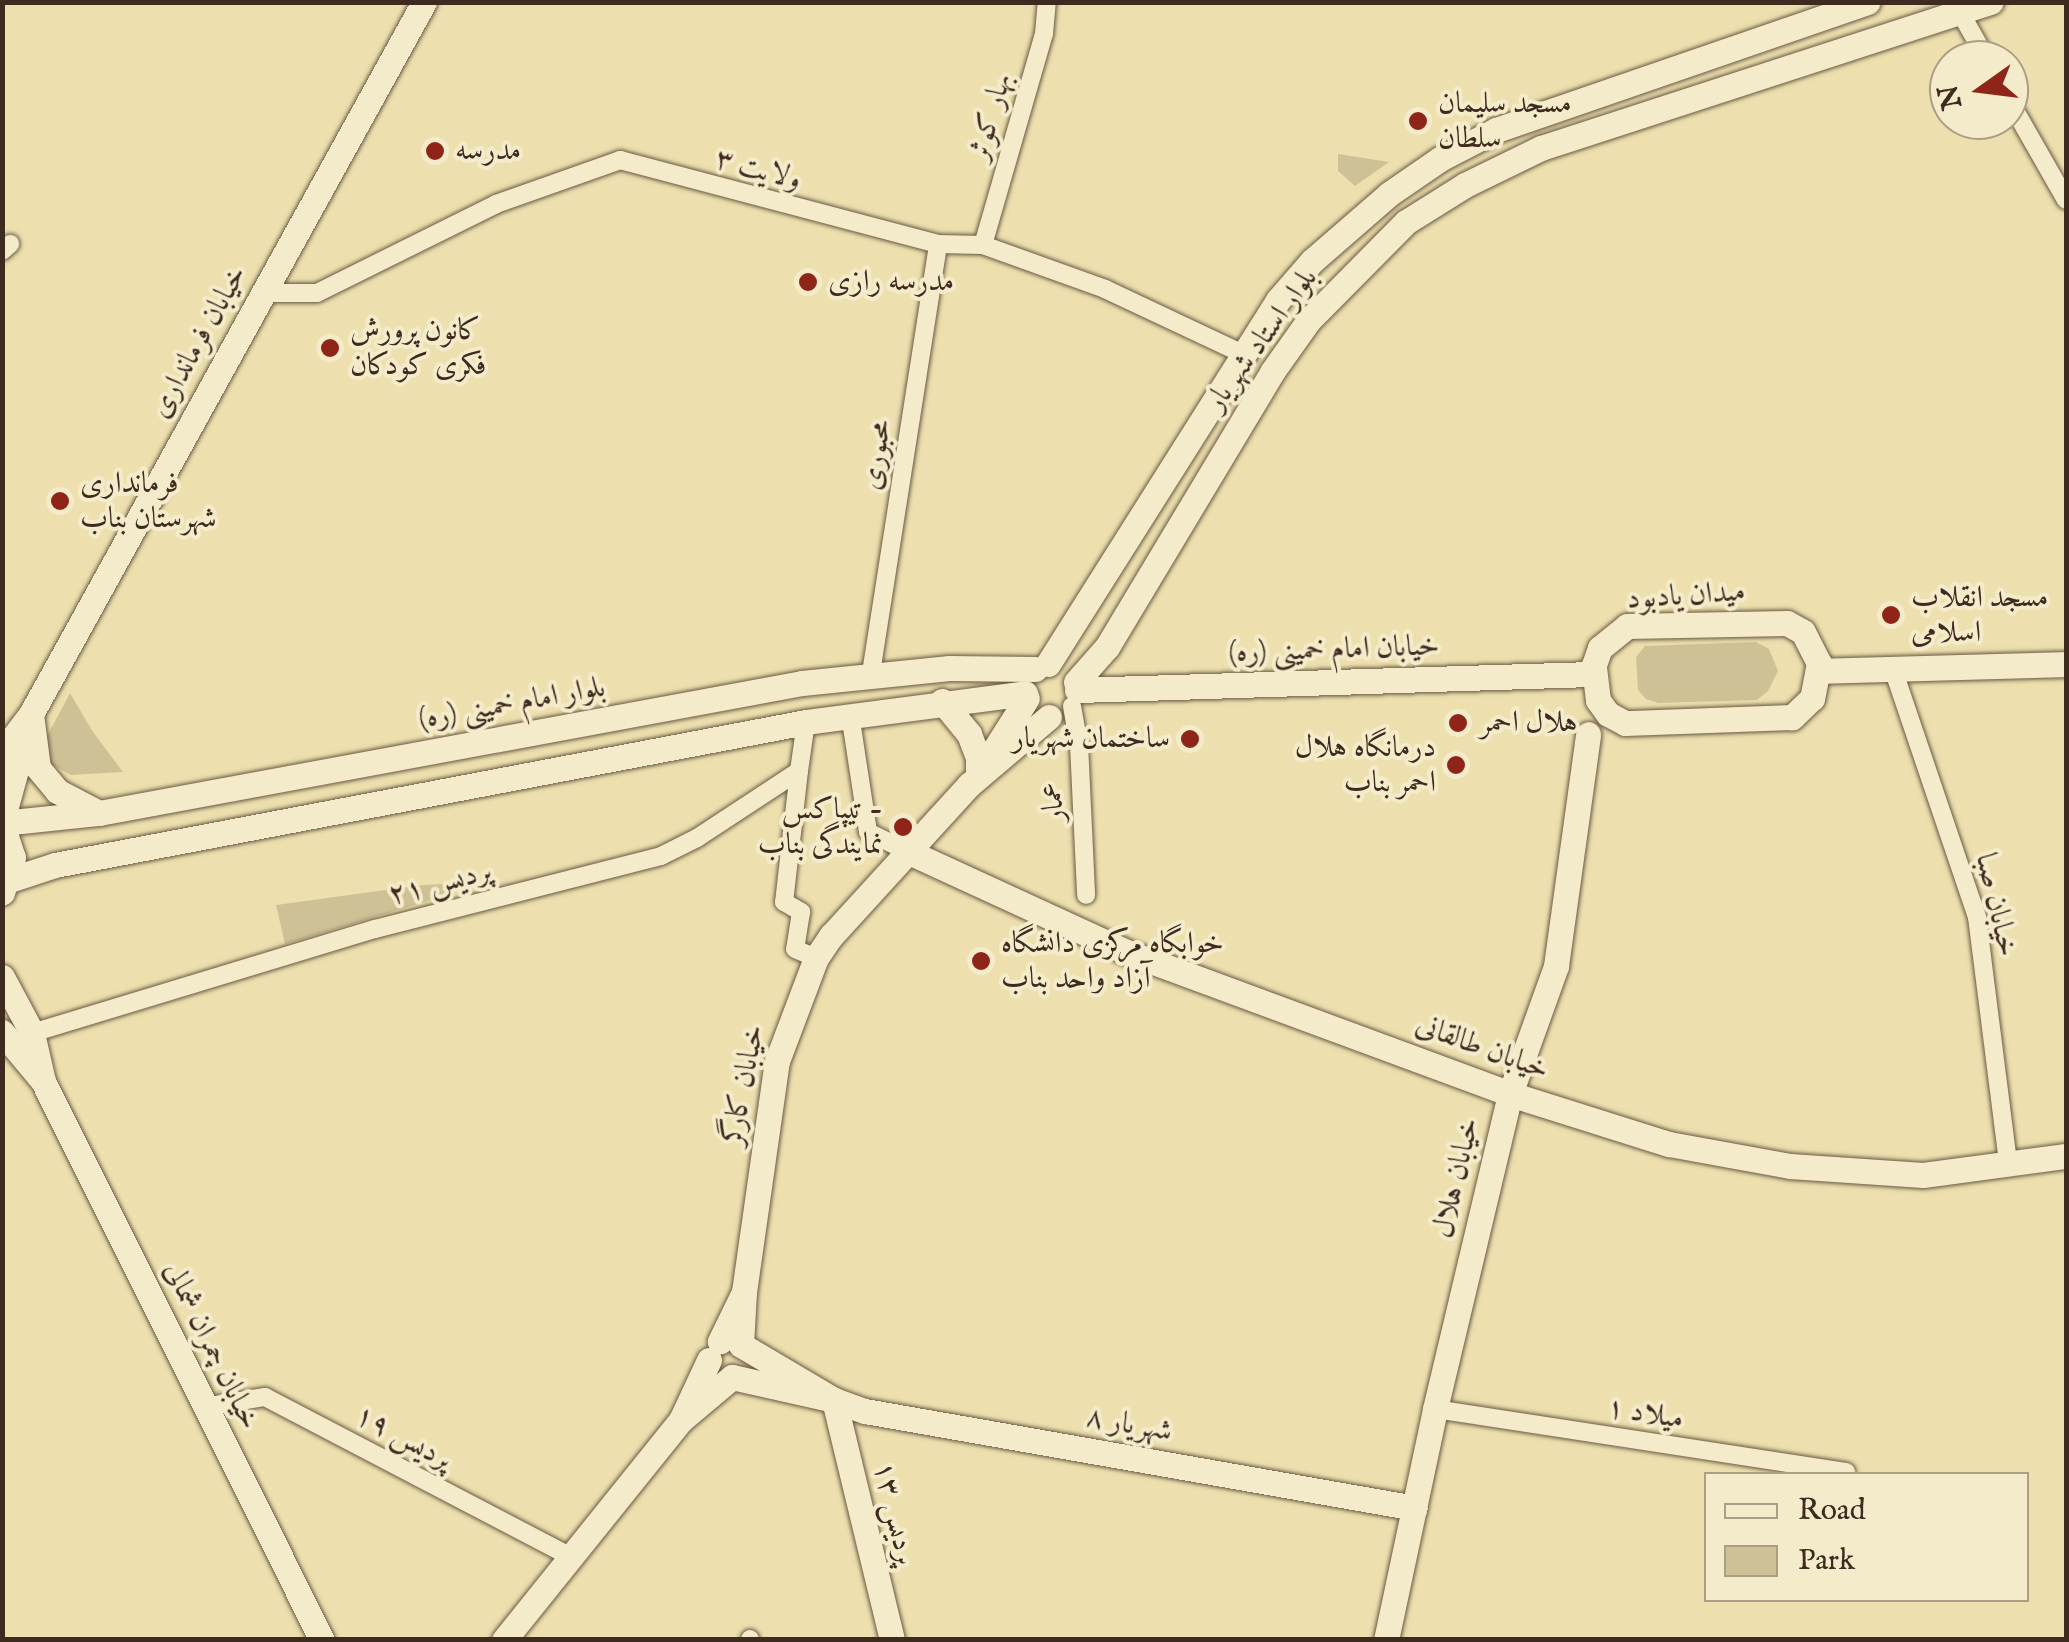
<!DOCTYPE html>
<html>
<head>
<meta charset="utf-8">
<style>
  body { margin:0 }
  #map { position:relative; width:2069px; height:1642px; overflow:hidden; background:#ede0ae; font-family:"IM FELL English",Amiri,serif }
  div>[style] { position:absolute }
  .green>* { inset:0; background:#cfc196 }
  .roads { filter:drop-shadow(0 0 2px #6a5843) drop-shadow(0 0 2px #6a5843) }
  .street>* { height:18px; margin:-9px; padding:0 9px; transform-origin:9px; border-radius:9px; background:#f3ebca }
  .secondary>* { height:25px; margin:-12.5px; padding:0 12.5px; transform-origin:12.5px; border-radius:12.5px; background:#f3ebca }
  .dots>* { width:28px; height:28px; translate:-50% -50%; box-sizing:border-box; border:5px solid #f3ebca; border-radius:50% }
  span { translate:-50% -50%; white-space:nowrap; text-align:center; line-height:1.15; -webkit-text-stroke:8px #f3ebca; paint-order:stroke }
  .poi-label { font-size:30px; color:#3e2a1f }
  .left { translate:0 -50%; text-align:left }
  .right { translate:-100% -50%; text-align:right }
  .street-label { font-size:30px; color:#3e2a1f }
  .frame { position:absolute; inset:0; border:5px solid #3e2a1f; pointer-events:none }
  .legend { position:absolute; left:1704px; top:1472px; width:325px; height:130px; box-sizing:border-box; background:#f3ebca; border:2px solid #ab9e86; margin:0; padding:12px 18px; list-style:none; font-size:30px; color:#3e2a1f }
  .legend li { display:flex; align-items:center; gap:20px; height:50px }
  .legend b { width:50px; border:2px solid #ab9e86 }
  .north { position:absolute; left:1929px; top:40px; width:100px; height:100px; box-sizing:border-box; background:#f3ebca; border:2px solid #ab9e86; border-radius:50%; rotate:256deg; font-size:28px; font-weight:700; line-height:40px; text-align:center; color:#3e2a1f }
  .north::after { content:''; display:block; margin:auto; width:35px; height:45px; background:#8f2418; clip-path:polygon(50% 0,100% 100%,50% 72%,0 100%) }
</style>
</head>
<body>
<div id="map">
  <div class="green">
    <div style="clip-path:polygon(1338px 154px,1389px 162px,1355px 186px,1338px 171px)"></div>
    <div style="clip-path:polygon(1756px 642px,1769px 649px,1778px 671px,1768px 691px,1757px 700px,1658px 703px,1646px 699px,1638px 690px,1636px 657px,1645px 646px)"></div>
    <div style="clip-path:polygon(70px 693px,93px 732px,123px 772px,71px 775px,51px 764px,46px 738px)"></div>
    <div style="clip-path:polygon(491px 882px,285px 944px,276px 905px,422px 885px)"></div>
  </div>
  <div class="roads">
    <div class="street">
      <div style="left:1960px;top:12px;width:55px;rotate:60.6deg"></div>
      <div style="left:2009px;top:100px;width:115px;rotate:60.3deg"></div>
      <div style="left:983px;top:245px;width:220px;rotate:-73.9deg"></div>
      <div style="left:1044px;top:34px;width:32px;rotate:-85deg"></div>
      <div style="left:2px;top:251px;width:11px;rotate:-41deg"></div>
      <div style="left:264px;top:293px;width:53px"></div>
      <div style="left:317px;top:293px;width:200px;rotate:-26.4deg"></div>
      <div style="left:496px;top:204px;width:132px;rotate:-19.5deg"></div>
      <div style="left:620px;top:160px;width:329px;rotate:14.8deg"></div>
      <div style="left:938px;top:244px;width:45px;rotate:1.3deg"></div>
      <div style="left:983px;top:245px;width:130px;rotate:19.8deg"></div>
      <div style="left:1105px;top:289px;width:153px;rotate:25.2deg"></div>
      <div style="left:1893px;top:669px;width:262px;rotate:71.3deg"></div>
      <div style="left:1977px;top:917px;width:248px;rotate:82.8deg"></div>
      <div style="left:871px;top:673px;width:434px;rotate:-81.1deg"></div>
      <div style="left:1072px;top:706px;width:39px;rotate:80deg"></div>
      <div style="left:1079px;top:744px;width:151px;rotate:87.3deg"></div>
      <div style="left:850px;top:714px;width:119px;rotate:81.3deg"></div>
      <div style="left:868px;top:832px;width:43px;rotate:26deg"></div>
      <div style="left:799px;top:771px;width:132px;rotate:96.5deg"></div>
      <div style="left:784px;top:902px;width:20px;rotate:30deg"></div>
      <div style="left:801px;top:912px;width:37px;rotate:99deg"></div>
      <div style="left:795px;top:949px;width:23px;rotate:23deg"></div>
      <div style="left:32px;top:1033px;width:358px;rotate:-16.9deg"></div>
      <div style="left:375px;top:929px;width:295px;rotate:-14.3deg"></div>
      <div style="left:661px;top:856px;width:40px;rotate:-26.6deg"></div>
      <div style="left:697px;top:838px;width:122px;rotate:-33.3deg"></div>
      <div style="left:799px;top:771px;width:49px;rotate:-81.9deg"></div>
      <div style="left:204px;top:1407px;width:62px;rotate:-9.3deg"></div>
      <div style="left:265px;top:1397px;width:345px;rotate:27.6deg"></div>
      <div style="left:1435px;top:1409px;width:416px;rotate:8.7deg"></div>
      <div style="left:750px;top:1640px;width:1px;rotate:-90deg"></div>
    </div>
    <div class="secondary">
      <div style="left:1787px;top:623px;width:18px;rotate:29deg"></div>
      <div style="left:1803px;top:632px;width:35px;rotate:63deg"></div>
      <div style="left:1819px;top:663px;width:36px;rotate:101deg"></div>
      <div style="left:1812px;top:698px;width:28px;rotate:136deg"></div>
      <div style="left:1792px;top:717px;width:167px;rotate:177.9deg"></div>
      <div style="left:1625px;top:723px;width:19px;rotate:-152deg"></div>
      <div style="left:1608px;top:714px;width:17px;rotate:-126deg"></div>
      <div style="left:1598px;top:700px;width:35px;rotate:-97deg"></div>
      <div style="left:1594px;top:665px;width:18px;rotate:-71deg"></div>
      <div style="left:1600px;top:648px;width:35px;rotate:-39deg"></div>
      <div style="left:1627px;top:626px;width:160px;rotate:-1.1deg"></div>
      <div style="left:1048px;top:664px;width:431px;rotate:-57.7deg"></div>
      <div style="left:1278px;top:300px;width:52px;rotate:-48.9deg"></div>
      <div style="left:1312px;top:261px;width:102px;rotate:-41deg"></div>
      <div style="left:1389px;top:194px;width:62px;rotate:-34.5deg"></div>
      <div style="left:1440px;top:159px;width:63px;rotate:-27.4deg"></div>
      <div style="left:1496px;top:130px;width:393px;rotate:-19deg"></div>
      <div style="left:1818px;top:671px;width:248px;rotate:-1.6deg"></div>
      <div style="left:1076px;top:682px;width:47px;rotate:-48.5deg"></div>
      <div style="left:1107px;top:647px;width:321px;rotate:-59deg"></div>
      <div style="left:1272px;top:372px;width:64px;rotate:-54.6deg"></div>
      <div style="left:1309px;top:320px;width:138px;rotate:-45.3deg"></div>
      <div style="left:1406px;top:222px;width:70px;rotate:-32.1deg"></div>
      <div style="left:1465px;top:185px;width:85px;rotate:-26deg"></div>
      <div style="left:1541px;top:148px;width:473px;rotate:-18deg"></div>
      <div style="left:1077px;top:690px;width:516px;rotate:-1.78deg"></div>
      <div style="left:942px;top:701px;width:43px;rotate:50.7deg"></div>
      <div style="left:969px;top:734px;width:25px;rotate:69deg"></div>
      <div style="left:978px;top:757px;width:19px;rotate:90deg"></div>
      <div style="left:31px;top:714px;width:54px;rotate:82.6deg"></div>
      <div style="left:38px;top:768px;width:30px;rotate:50deg"></div>
      <div style="left:57px;top:791px;width:47px;rotate:27.6deg"></div>
      <div style="left:2px;top:752px;width:48px;rotate:-52.7deg"></div>
      <div style="left:31px;top:714px;width:813px;rotate:-61.1deg"></div>
      <div style="left:991px;top:755px;width:67px;rotate:-57.7deg"></div>
      <div style="left:2px;top:821px;width:91px;rotate:-74.7deg"></div>
      <div style="left:2px;top:823px;width:98px;rotate:-5.9deg"></div>
      <div style="left:99px;top:813px;width:715px;rotate:-10.48deg"></div>
      <div style="left:802px;top:683px;width:148px;rotate:-5.8deg"></div>
      <div style="left:949px;top:668px;width:86px;rotate:0.7deg"></div>
      <div style="left:2px;top:824px;width:35px;rotate:72deg"></div>
      <div style="left:13px;top:857px;width:37px;rotate:107deg"></div>
      <div style="left:907px;top:851px;width:239px;rotate:24.7deg"></div>
      <div style="left:1124px;top:951px;width:412px;rotate:20.3deg"></div>
      <div style="left:1510px;top:1094px;width:167px;rotate:17.5deg"></div>
      <div style="left:1669px;top:1144px;width:123px;rotate:10.3deg"></div>
      <div style="left:1790px;top:1166px;width:133px;rotate:3.9deg"></div>
      <div style="left:1923px;top:1175px;width:144px;rotate:-7.6deg"></div>
      <div style="left:9px;top:880px;width:48px;rotate:-18.1deg"></div>
      <div style="left:55px;top:865px;width:764px;rotate:-10.78deg"></div>
      <div style="left:806px;top:722px;width:221px;rotate:-7.5deg"></div>
      <div style="left:2px;top:977px;width:64px;rotate:61.8deg"></div>
      <div style="left:32px;top:1033px;width:49px;rotate:77.1deg"></div>
      <div style="left:43px;top:1081px;width:625px;rotate:63.48deg"></div>
      <div style="left:2px;top:1032px;width:64px;rotate:50.1deg"></div>
      <div style="left:744px;top:1292px;width:233px;rotate:-81.9deg"></div>
      <div style="left:777px;top:1061px;width:110px;rotate:-69.3deg"></div>
      <div style="left:816px;top:958px;width:27px;rotate:-56deg"></div>
      <div style="left:831px;top:936px;width:205px;rotate:-47.6deg"></div>
      <div style="left:969px;top:785px;width:105px;rotate:-40.4deg"></div>
      <div style="left:709px;top:1360px;width:66px;rotate:115deg"></div>
      <div style="left:681px;top:1420px;width:67px;rotate:-40.1deg"></div>
      <div style="left:732px;top:1377px;width:105px;rotate:12.7deg"></div>
      <div style="left:834px;top:1400px;width:108px;rotate:-149.4deg"></div>
      <div style="left:741px;top:1345px;width:53px;rotate:-86.8deg"></div>
      <div style="left:744px;top:1292px;width:55px;rotate:116.1deg"></div>
      <div style="left:834px;top:1400px;width:33px;rotate:20deg"></div>
      <div style="left:865px;top:1411px;width:558px;rotate:10deg"></div>
      <div style="left:834px;top:1400px;width:247px;rotate:76.4deg"></div>
      <div style="left:504px;top:1640px;width:282px;rotate:-51.2deg"></div>
      <div style="left:1386px;top:1640px;width:236px;rotate:-78deg"></div>
      <div style="left:1435px;top:1409px;width:324px;rotate:-76.6deg"></div>
      <div style="left:1510px;top:1094px;width:136px;rotate:-70.2deg"></div>
      <div style="left:1556px;top:966px;width:234px;rotate:-82.1deg"></div>
    </div>
  </div>
  <div class="dots">
    <div style="left:1418px;top:121px;background:#8f2418"></div>
    <div style="left:435px;top:151px;background:#8f2418"></div>
    <div style="left:808px;top:282px;background:#8f2418"></div>
    <div style="left:330px;top:348px;background:#8f2418"></div>
    <div style="left:60px;top:501px;background:#8f2418"></div>
    <div style="left:1891px;top:615px;background:#8f2418"></div>
    <div style="left:1458px;top:723px;background:#8f2418"></div>
    <div style="left:1190px;top:739px;background:#8f2418"></div>
    <div style="left:1456px;top:765px;background:#8f2418"></div>
    <div style="left:903px;top:827px;background:#8f2418"></div>
    <div style="left:981px;top:961px;background:#8f2418"></div>
  </div>
  <div class="poi-label">
    <span class="left" style="left:1438px;top:121px">مسجد سلیمان<br>سلطان</span>
    <span class="left" style="left:455px;top:151px">مدرسه</span>
    <span class="left" style="left:828px;top:282px">مدرسه رازی</span>
    <span class="left" style="left:350px;top:348px">کانون پرورش<br>فکری کودکان</span>
    <span class="left" style="left:80px;top:501px">فرمانداری<br>شهرستان بناب</span>
    <span class="left" style="left:1911px;top:615px">مسجد انقلاب<br>اسلامی</span>
    <span class="left" style="left:1480px;top:723px">هلال احمر</span>
    <span class="right" style="left:1170px;top:739px">ساختمان شهریار</span>
    <span class="right" style="left:1436px;top:765px">درمانگاه هلال<br>احمر بناب</span>
    <span class="right" style="left:883px;top:827px">تیپاکس -<br>نمایندگی بناب</span>
    <span class="left" style="left:1001px;top:961px">خوابگاه مرکزی دانشگاه<br>آزاد واحد بناب</span>
  </div>
  <div class="street-label">
    <span style="left:991px;top:117px;rotate:-74deg">بهار کوثر</span>
    <span style="left:758px;top:170px;rotate:15deg">ولایت ۳</span>
    <span style="left:1262px;top:340px;rotate:-54deg">بلوار استاد شهریار</span>
    <span style="left:199px;top:342px;rotate:-61deg">خیابان فرمانداری</span>
    <span style="left:877px;top:455px;rotate:-81deg">محبوری</span>
    <span style="left:1686px;top:596px;rotate:-4deg">میدان یادبود</span>
    <span style="left:1334px;top:650px;rotate:-2deg">خیابان امام خمینی (ره)</span>
    <span style="left:512px;top:704px;rotate:-10deg">بلوار امام خمینی (ره)</span>
    <span style="left:1054px;top:802px;rotate:-93deg">عمار</span>
    <span style="left:440px;top:884px;rotate:-14deg">پردیس ۲۱</span>
    <span style="left:1996px;top:905px;rotate:77deg">خیابان صبا</span>
    <span style="left:1482px;top:1048px;rotate:20deg">خیابان طالقانی</span>
    <span style="left:744px;top:1085px;rotate:-79deg">خیابان کارگر</span>
    <span style="left:1457px;top:1178px;rotate:-77deg">خیابان هلال</span>
    <span style="left:211px;top:1346px;rotate:64deg">خیابان چمران شمالی</span>
    <span style="left:1645px;top:1414px;rotate:9deg">میلاد ۱</span>
    <span style="left:1129px;top:1425px;rotate:10deg">شهریار ۸</span>
    <span style="left:403px;top:1438px;rotate:28deg">پردیس ۱۹</span>
    <span style="left:894px;top:1513px;rotate:77deg">پردیس ۱۳</span>
  </div>
  <div class="frame"></div>
  <ul class="legend">
  <li><b style="height:12px;background:#f3ebca"></b>Road</li>
  <li><b style="height:28px;background:#cfc196"></b>Park</li>
  </ul>
  <div class="north">N</div>
</div>
</body>
</html>
